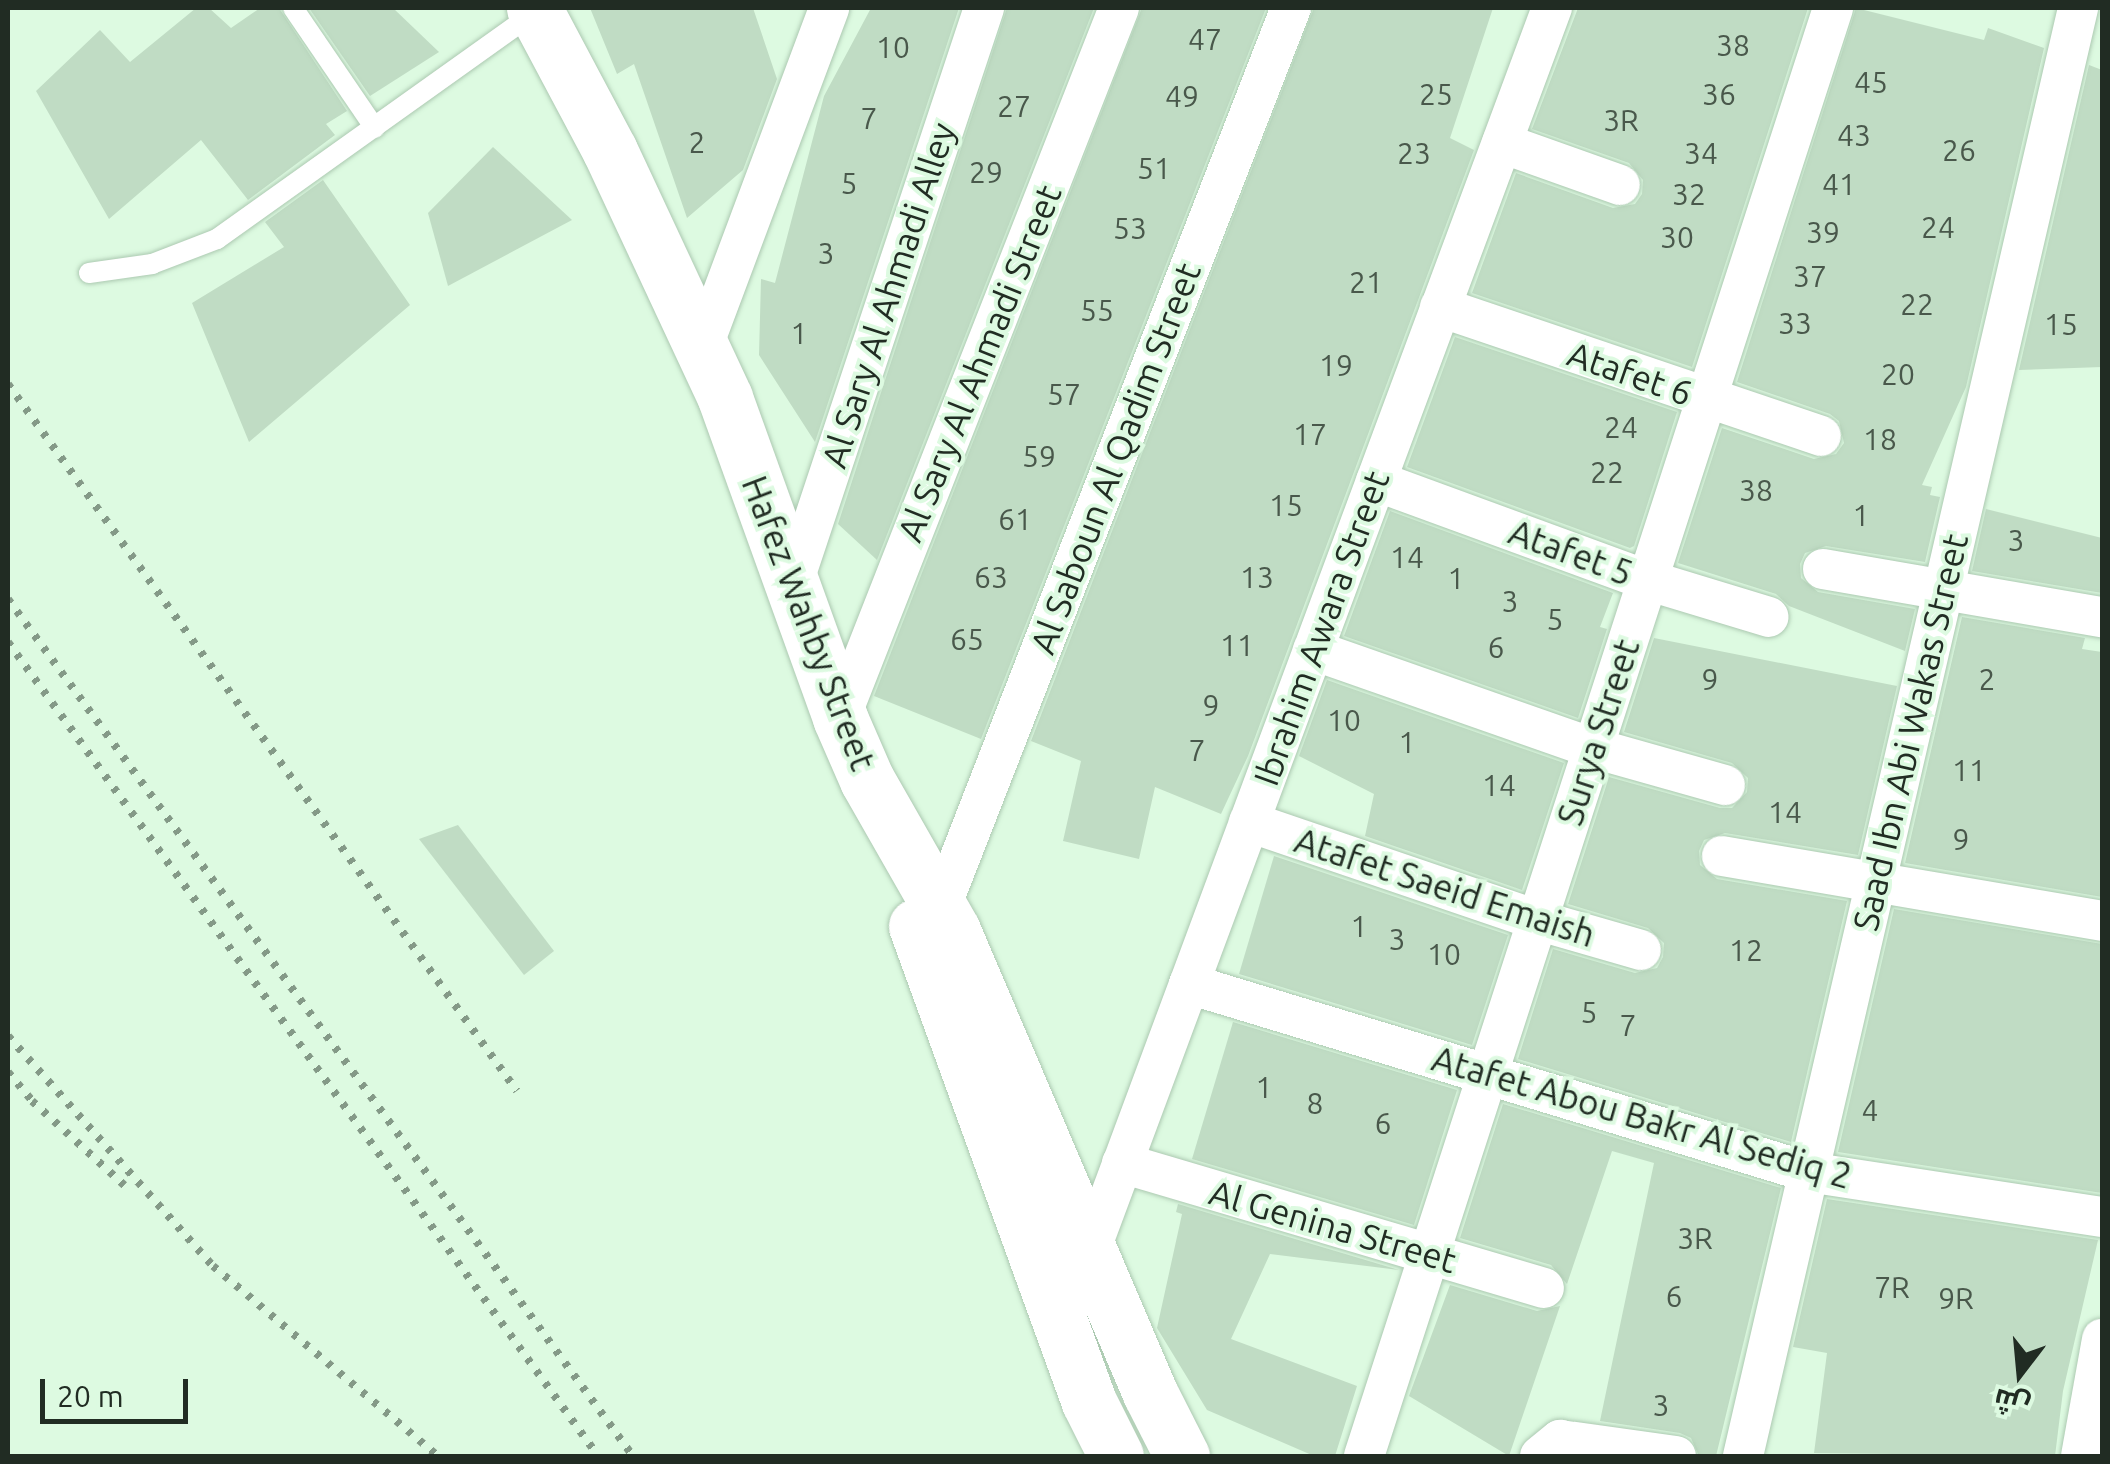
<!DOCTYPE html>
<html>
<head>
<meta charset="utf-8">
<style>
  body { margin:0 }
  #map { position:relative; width:2110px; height:1464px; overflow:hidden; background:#ddfae1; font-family:Ubuntu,Cairo,sans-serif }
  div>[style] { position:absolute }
  .building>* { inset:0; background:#c0dcc4 }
  .roads { filter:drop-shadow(0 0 2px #acc9b1) drop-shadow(0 0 2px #acc9b1) }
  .lane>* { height:20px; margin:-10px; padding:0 10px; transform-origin:10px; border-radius:10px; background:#fff }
  .street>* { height:40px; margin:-20px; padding:0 20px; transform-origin:20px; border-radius:20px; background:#fff }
  .secondary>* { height:55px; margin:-27.5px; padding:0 27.5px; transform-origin:27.5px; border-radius:27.5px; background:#fff }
  .rail>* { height:8px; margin-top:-4px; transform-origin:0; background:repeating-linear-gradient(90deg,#849987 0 5px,transparent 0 15px) }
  span { translate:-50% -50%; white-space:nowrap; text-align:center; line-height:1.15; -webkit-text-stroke:8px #ddfae1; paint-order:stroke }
  .number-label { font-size:30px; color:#49584b }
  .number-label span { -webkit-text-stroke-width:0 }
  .street-label { font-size:35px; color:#212c23 }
  .frame { position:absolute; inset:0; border:10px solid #212c23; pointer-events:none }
  .north { position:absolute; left:1970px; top:1324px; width:100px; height:100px; -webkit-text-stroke:8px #ddfae1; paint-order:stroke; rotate:196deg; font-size:28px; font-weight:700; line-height:40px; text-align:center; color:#212c23 }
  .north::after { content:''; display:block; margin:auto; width:35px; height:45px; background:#212c23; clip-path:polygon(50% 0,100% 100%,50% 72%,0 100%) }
  .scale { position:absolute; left:40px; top:1379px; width:148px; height:45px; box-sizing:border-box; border:5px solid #212c23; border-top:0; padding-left:12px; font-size:30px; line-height:35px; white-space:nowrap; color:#212c23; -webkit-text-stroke:8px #ddfae1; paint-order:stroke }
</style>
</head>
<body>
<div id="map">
  <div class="building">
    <div style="clip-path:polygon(196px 8px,209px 8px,231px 28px,260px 8px,279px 8px,347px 111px,326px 124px,335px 135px,248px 200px,201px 140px,109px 219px,36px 91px,100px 30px,130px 62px)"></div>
    <div style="clip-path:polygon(309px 8px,393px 8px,439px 52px,370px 96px)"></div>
    <div style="clip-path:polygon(590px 8px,753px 8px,777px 79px,743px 170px,687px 218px,634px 64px,617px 74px)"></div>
    <div style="clip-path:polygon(871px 8px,959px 8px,815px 442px,759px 355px,761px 279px,775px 283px,824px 96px)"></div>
    <div style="clip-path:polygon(1007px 8px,1094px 8px,877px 560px,838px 524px)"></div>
    <div style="clip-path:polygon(1142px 8px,1266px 8px,981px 739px,874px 696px)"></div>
    <div style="clip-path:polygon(1314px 8px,1493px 8px,1450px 138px,1474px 150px,1248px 756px,1221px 814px,1155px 787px,1139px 859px,1063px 841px,1081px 761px,1031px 741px)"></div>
    <div style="clip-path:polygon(1578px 8px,1808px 8px,1692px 367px,1472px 293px,1516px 173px,1613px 208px,1635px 204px,1642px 194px,1643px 180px,1629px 163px,1532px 129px)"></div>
    <div style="clip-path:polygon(1856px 8px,1984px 40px,1988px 28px,2044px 48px,1966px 387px,1922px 485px,1932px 487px,1930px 495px,1940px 497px,1925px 562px,1826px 546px,1805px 553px,1800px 564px,1801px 578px,1818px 592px,1915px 609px,1905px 651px,1789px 606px,1776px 594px,1678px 563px,1722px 428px,1814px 459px,1836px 454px,1844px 443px,1839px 421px,1830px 414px,1737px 382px)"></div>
    <div style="clip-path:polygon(2089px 65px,2102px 70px,2102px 367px,2019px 370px)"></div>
    <div style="clip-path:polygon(493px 147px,572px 220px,448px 286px,428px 213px)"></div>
    <div style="clip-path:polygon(323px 180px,410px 305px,249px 442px,192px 303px,284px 247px,265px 222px)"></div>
    <div style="clip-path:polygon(1455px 337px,1677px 412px,1634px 546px,1630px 548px,1407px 467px)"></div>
    <div style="clip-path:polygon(1986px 509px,2102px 538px,2102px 593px,1972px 571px)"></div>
    <div style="clip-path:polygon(1390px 511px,1613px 593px,1600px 627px,1607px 629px,1578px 718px,1344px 636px)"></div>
    <div style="clip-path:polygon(1962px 617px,2085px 638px,2082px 649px,2102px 652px,2102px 897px,1905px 863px)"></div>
    <div style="clip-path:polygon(1654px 638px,1897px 686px,1858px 855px,1725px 833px,1704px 840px,1699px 851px,1700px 865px,1717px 879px,1847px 901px,1791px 1142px,1518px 1059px,1553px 949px,1635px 973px,1657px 968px,1663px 957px,1664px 943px,1648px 928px,1568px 904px,1609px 777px,1720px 808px,1732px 808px,1747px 792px,1748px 778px,1732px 763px,1624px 732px)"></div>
    <div style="clip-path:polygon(1327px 680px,1564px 763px,1522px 890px,1365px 836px,1374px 794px,1299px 756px)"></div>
    <div style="clip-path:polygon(458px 825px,554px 951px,524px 975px,419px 839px)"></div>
    <div style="clip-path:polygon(1274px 856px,1508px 935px,1472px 1045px,1239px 974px)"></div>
    <div style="clip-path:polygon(1894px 909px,2102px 944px,2102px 1193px,1838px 1152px)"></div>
    <div style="clip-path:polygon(1233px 1022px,1457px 1090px,1414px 1225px,1192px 1159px)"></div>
    <div style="clip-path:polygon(1503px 1104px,1781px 1188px,1716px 1456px,1699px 1456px,1691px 1438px,1680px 1433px,1600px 1421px,1654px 1163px,1612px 1151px,1567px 1284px,1551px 1265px,1460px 1238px)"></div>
    <div style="clip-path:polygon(1827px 1199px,2098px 1240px,2063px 1391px,2055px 1456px,1814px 1453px,1827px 1353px,1793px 1347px)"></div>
    <div style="clip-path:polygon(1178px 1204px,1399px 1270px,1270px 1254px,1231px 1339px,1357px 1386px,1335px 1456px,1314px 1456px,1207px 1410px,1157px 1328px,1182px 1214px,1176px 1212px)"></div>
    <div style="clip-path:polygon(1450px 1285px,1537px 1311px,1560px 1306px,1509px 1456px,1409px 1396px)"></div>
  </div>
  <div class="roads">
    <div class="lane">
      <div style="left:293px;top:8px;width:145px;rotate:55.7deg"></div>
      <div style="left:89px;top:273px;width:64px;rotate:-8.1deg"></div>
      <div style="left:152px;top:264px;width:70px;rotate:-21deg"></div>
      <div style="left:217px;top:239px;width:389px;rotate:-35.5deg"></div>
    </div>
    <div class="street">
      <div style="left:1502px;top:143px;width:125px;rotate:19.6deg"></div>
      <div style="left:1440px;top:307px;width:402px;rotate:18.7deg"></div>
      <div style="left:701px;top:351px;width:366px;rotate:-69.5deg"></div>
      <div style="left:1376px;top:481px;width:289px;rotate:20.1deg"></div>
      <div style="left:1647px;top:580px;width:127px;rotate:16.9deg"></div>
      <div style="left:1823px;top:569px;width:283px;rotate:9.8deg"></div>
      <div style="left:793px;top:583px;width:606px;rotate:-71.62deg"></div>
      <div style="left:1313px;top:650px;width:297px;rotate:19.3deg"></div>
      <div style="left:1593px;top:748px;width:137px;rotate:15.7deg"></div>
      <div style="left:840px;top:718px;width:763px;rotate:-68.55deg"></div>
      <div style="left:1249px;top:822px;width:304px;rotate:18.8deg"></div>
      <div style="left:1537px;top:920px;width:108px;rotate:16.1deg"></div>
      <div style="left:1722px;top:856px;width:386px;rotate:9.7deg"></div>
      <div style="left:940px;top:909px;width:967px;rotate:-68.72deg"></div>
      <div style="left:1189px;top:984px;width:647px;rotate:16.89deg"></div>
      <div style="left:1808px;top:1172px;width:297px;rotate:8.7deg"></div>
      <div style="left:1122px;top:1163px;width:440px;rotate:16.5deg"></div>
      <div style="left:1091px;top:1248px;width:1323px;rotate:-69.61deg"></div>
      <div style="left:1364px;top:1456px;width:1522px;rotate:-72.05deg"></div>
      <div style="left:1540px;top:1456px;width:26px;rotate:-39deg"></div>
      <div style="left:1560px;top:1440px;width:117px;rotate:7.9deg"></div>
      <div style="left:1743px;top:1456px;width:1486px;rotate:-76.97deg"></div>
      <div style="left:2081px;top:1456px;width:119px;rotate:-79.8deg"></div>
    </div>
    <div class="secondary">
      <div style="left:534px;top:8px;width:162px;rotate:62deg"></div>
      <div style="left:610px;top:151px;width:272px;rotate:65deg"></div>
      <div style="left:725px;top:398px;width:340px;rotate:70.2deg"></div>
      <div style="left:840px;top:718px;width:68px;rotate:66.5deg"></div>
      <div style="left:867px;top:780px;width:174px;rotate:60.3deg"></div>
      <div style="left:953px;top:931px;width:502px;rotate:66.91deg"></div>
      <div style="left:1150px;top:1393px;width:71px;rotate:63.1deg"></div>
      <div style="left:916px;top:926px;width:506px;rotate:70.03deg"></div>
      <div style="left:1089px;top:1402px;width:60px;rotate:63.4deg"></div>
    </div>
  </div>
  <div class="rail">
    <div style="left:8px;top:384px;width:871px;rotate:54.25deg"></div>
    <div style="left:8px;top:599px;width:1061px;rotate:53.9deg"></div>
    <div style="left:8px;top:642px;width:1005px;rotate:54.06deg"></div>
    <div style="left:8px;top:1036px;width:308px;rotate:48.3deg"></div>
    <div style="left:213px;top:1266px;width:294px;rotate:40.2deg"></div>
    <div style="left:8px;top:1072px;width:38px;rotate:50deg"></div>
    <div style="left:32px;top:1101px;width:125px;rotate:42.4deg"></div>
  </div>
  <div class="number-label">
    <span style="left:1205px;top:39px">47</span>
    <span style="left:1733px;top:45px">38</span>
    <span style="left:893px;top:47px">10</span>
    <span style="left:1871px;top:82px">45</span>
    <span style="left:1436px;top:94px">25</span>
    <span style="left:1719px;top:94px">36</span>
    <span style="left:1182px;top:96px">49</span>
    <span style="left:1014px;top:106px">27</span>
    <span style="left:869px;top:118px">7</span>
    <span style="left:1621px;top:120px">3R</span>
    <span style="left:1854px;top:135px">43</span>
    <span style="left:697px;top:142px">2</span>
    <span style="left:1959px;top:150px">26</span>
    <span style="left:1414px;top:153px">23</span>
    <span style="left:1701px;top:153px">34</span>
    <span style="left:1154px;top:168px">51</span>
    <span style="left:986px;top:172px">29</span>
    <span style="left:849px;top:183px">5</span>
    <span style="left:1839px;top:184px">41</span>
    <span style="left:1689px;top:194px">32</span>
    <span style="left:1938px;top:227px">24</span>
    <span style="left:1130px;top:228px">53</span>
    <span style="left:1823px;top:232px">39</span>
    <span style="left:1677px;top:237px">30</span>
    <span style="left:826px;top:253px">3</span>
    <span style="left:1810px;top:276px">37</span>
    <span style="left:1366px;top:282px">21</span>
    <span style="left:1917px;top:304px">22</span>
    <span style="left:1097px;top:310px">55</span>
    <span style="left:1795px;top:323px">33</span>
    <span style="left:2061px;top:324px">15</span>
    <span style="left:799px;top:333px">1</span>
    <span style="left:1336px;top:365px">19</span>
    <span style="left:1898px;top:374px">20</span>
    <span style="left:1064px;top:394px">57</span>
    <span style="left:1621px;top:427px">24</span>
    <span style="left:1310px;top:434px">17</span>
    <span style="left:1880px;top:439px">18</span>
    <span style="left:1039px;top:456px">59</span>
    <span style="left:1607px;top:472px">22</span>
    <span style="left:1756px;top:490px">38</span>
    <span style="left:1286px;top:505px">15</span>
    <span style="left:1861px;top:515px">1</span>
    <span style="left:1015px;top:519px">61</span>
    <span style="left:2016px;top:540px">3</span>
    <span style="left:1407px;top:557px">14</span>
    <span style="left:991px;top:577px">63</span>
    <span style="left:1257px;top:577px">13</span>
    <span style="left:1456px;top:578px">1</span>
    <span style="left:1510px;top:601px">3</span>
    <span style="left:1555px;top:619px">5</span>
    <span style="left:967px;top:639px">65</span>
    <span style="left:1237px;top:645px">11</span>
    <span style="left:1496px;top:647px">6</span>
    <span style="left:1710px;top:679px">9</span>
    <span style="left:1987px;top:679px">2</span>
    <span style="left:1211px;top:705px">9</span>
    <span style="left:1344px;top:720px">10</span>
    <span style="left:1407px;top:742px">1</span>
    <span style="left:1197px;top:750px">7</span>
    <span style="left:1969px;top:770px">11</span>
    <span style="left:1499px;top:785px">14</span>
    <span style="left:1785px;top:812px">14</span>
    <span style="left:1961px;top:839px">9</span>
    <span style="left:1359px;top:926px">1</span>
    <span style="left:1397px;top:939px">3</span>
    <span style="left:1746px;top:950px">12</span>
    <span style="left:1444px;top:954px">10</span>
    <span style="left:1589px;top:1012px">5</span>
    <span style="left:1628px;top:1025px">7</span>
    <span style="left:1264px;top:1087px">1</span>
    <span style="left:1315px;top:1103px">8</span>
    <span style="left:1870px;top:1110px">4</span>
    <span style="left:1383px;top:1123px">6</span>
    <span style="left:1695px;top:1238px">3R</span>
    <span style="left:1892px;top:1287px">7R</span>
    <span style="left:1674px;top:1296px">6</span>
    <span style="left:1956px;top:1298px">9R</span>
    <span style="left:1661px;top:1405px">3</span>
  </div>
  <div class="street-label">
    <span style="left:888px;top:295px;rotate:-72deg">Al Sary Al Ahmadi Alley</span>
    <span style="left:979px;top:363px;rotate:-68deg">Al Sary Al Ahmadi Street</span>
    <span style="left:1630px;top:373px;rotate:19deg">Atafet 6</span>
    <span style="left:1115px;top:458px;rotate:-69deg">Al Saboun Al Qadim Street</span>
    <span style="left:1571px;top:552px;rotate:20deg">Atafet 5</span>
    <span style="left:809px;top:623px;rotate:69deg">Hafez Wahby Street</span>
    <span style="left:1321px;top:628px;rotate:-70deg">Ibrahim Awara Street</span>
    <span style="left:1598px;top:732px;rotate:-72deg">Surya Street</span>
    <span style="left:1910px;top:732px;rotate:-77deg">Saad Ibn Abi Wakas Street</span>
    <span style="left:1445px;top:887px;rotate:18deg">Atafet Saeid Emaish</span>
    <span style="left:1642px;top:1117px;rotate:16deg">Atafet Abou Bakr Al Sediq 2</span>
    <span style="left:1333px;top:1226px;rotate:16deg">Al Genina Street</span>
  </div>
  <div class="frame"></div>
  <div class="north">ش</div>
  <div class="scale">20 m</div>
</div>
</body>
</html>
